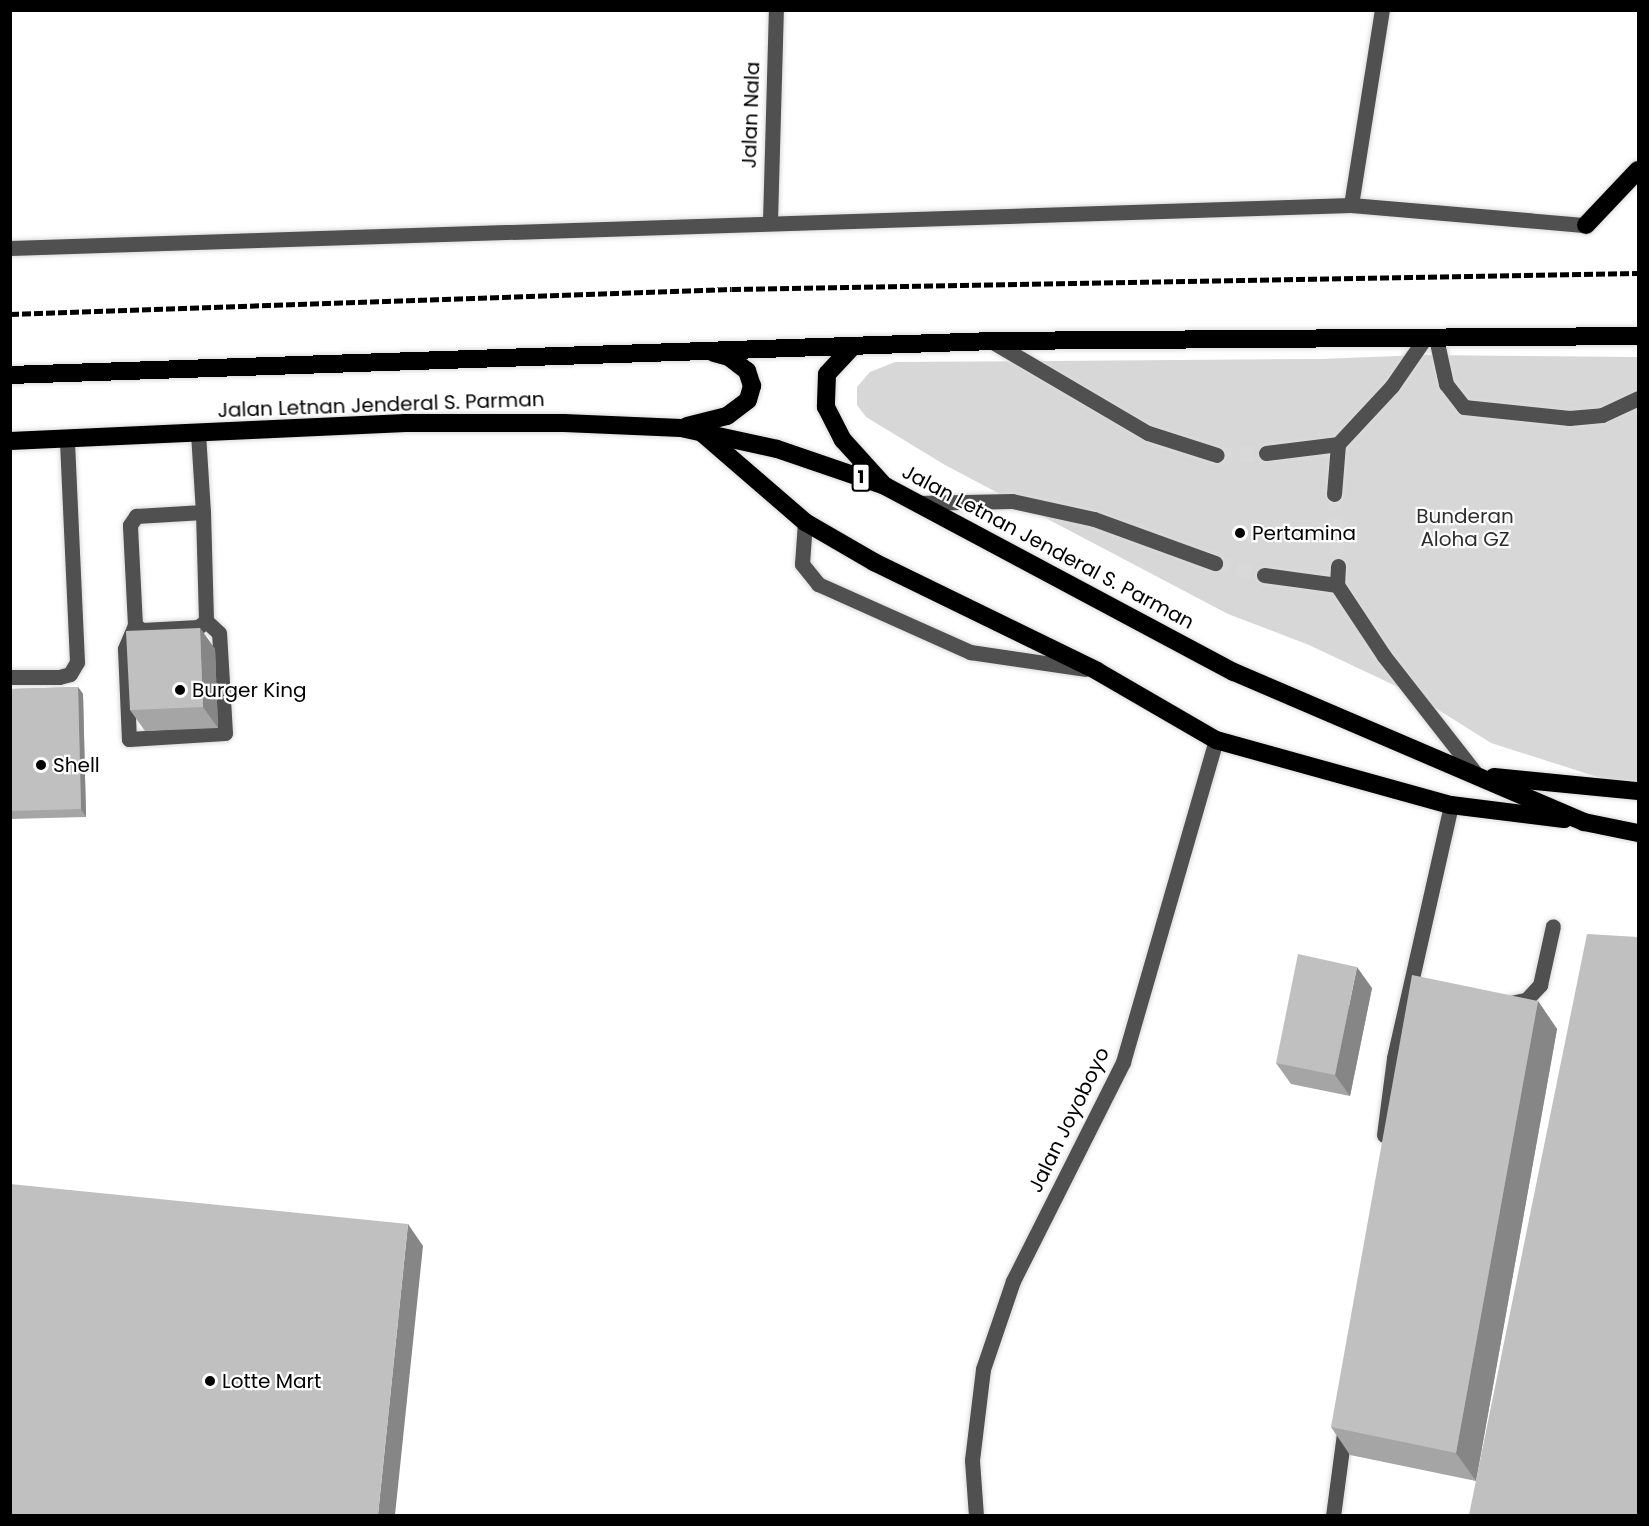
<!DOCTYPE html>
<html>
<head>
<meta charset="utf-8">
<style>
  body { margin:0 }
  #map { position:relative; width:1649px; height:1526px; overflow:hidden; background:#fff; font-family:Poppins,sans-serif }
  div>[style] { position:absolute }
  .green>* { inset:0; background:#d7d7d7 }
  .minor-tunnel>* { height:15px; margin-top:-7.5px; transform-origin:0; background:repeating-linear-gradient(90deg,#d9d9d9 0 15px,transparent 0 23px) }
  .roads { filter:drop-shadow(0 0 2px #dbdbdb) drop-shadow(0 0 2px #dbdbdb) }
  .minor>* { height:15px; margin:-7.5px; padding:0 7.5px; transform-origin:7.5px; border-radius:7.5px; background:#505050 }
  .highway>* { height:18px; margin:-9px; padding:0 9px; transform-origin:9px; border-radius:9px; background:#000 }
  .rail>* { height:4.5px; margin-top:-2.25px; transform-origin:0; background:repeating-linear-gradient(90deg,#000 0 9px,transparent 0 12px) }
  .wall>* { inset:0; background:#a5a5a5 }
  .shaded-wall>* { inset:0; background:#868686 }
  .building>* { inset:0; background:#c0c0c0 }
  .dots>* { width:16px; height:16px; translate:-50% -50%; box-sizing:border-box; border:3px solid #fff; border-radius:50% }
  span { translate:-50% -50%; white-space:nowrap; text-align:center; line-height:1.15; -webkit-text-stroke:4.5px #fff; paint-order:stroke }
  .shield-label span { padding:2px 4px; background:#fff; border:2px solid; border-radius:4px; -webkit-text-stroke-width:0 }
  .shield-label { font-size:18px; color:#000; font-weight:700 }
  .street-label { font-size:20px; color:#000 }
  .park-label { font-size:20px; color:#2e2e2e }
  .poi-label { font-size:20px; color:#000 }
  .left { translate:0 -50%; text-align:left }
  .frame { position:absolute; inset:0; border:12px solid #000; pointer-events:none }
</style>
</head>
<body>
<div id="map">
  <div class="green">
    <div style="clip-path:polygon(1422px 355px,1638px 357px,1638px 785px,1604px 779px,1491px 743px,1413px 694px,1309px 645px,1228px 614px,945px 465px,866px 417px,857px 405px,857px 387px,870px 372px,895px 362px,1320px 359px)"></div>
  </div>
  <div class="minor-tunnel">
    <div style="left:1217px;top:455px;width:49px;rotate:-2.3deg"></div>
    <div style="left:1334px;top:494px;width:72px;rotate:86.8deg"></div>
    <div style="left:1215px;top:563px;width:50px;rotate:13.8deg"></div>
  </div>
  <div class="roads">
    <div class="minor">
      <div style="left:1351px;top:205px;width:197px;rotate:-81deg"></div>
      <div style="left:770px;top:221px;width:211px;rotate:-88.4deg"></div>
      <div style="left:10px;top:248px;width:1342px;rotate:-1.84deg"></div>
      <div style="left:1351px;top:205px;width:236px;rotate:4.9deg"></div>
      <div style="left:1436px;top:338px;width:47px;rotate:77.7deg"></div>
      <div style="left:1446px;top:384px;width:29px;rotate:52deg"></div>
      <div style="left:1464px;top:407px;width:106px;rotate:6deg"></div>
      <div style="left:1569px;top:418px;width:33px;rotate:-5deg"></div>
      <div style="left:1602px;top:415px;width:40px;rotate:-25deg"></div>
      <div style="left:991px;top:341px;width:182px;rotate:30.4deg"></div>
      <div style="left:1148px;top:433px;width:72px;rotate:17.7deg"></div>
      <div style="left:198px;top:433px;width:79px;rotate:86.4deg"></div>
      <div style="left:203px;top:512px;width:109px;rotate:88.4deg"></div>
      <div style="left:206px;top:621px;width:10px;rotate:143deg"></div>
      <div style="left:198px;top:627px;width:56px;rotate:176.9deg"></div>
      <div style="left:142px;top:630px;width:9px;rotate:-144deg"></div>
      <div style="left:135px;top:625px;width:100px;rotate:-92.9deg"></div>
      <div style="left:130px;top:525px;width:11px;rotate:-56deg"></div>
      <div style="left:136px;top:516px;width:67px;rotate:-3.4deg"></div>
      <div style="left:1266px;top:453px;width:73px;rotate:-7.1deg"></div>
      <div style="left:1338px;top:444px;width:79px;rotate:-47deg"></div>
      <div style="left:1392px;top:386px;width:58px;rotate:-55.5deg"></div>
      <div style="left:1334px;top:494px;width:50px;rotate:-85.4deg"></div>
      <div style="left:916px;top:503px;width:96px;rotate:-1.2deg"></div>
      <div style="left:1012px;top:501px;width:84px;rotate:12.4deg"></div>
      <div style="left:1094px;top:519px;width:129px;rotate:20deg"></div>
      <div style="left:805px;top:522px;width:42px;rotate:94.1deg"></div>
      <div style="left:802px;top:564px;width:26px;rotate:51deg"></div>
      <div style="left:818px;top:584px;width:167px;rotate:24.1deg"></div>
      <div style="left:970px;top:652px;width:116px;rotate:8.4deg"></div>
      <div style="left:1264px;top:575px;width:74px;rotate:7.8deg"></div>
      <div style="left:1337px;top:585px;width:85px;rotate:56.5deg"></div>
      <div style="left:1384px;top:656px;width:151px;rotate:52deg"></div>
      <div style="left:1337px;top:585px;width:19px;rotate:-87deg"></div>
      <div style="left:135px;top:625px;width:26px;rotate:113deg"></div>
      <div style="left:125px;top:649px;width:90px;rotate:87.5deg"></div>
      <div style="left:129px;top:739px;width:96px;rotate:-3.6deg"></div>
      <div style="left:225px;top:733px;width:100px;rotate:-93.4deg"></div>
      <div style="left:219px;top:633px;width:18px;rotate:-137deg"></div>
      <div style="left:10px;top:677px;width:49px"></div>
      <div style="left:59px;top:677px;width:11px;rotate:-15deg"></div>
      <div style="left:70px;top:674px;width:14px;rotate:-60deg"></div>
      <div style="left:77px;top:662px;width:223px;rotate:-92.6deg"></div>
      <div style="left:1510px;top:1003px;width:16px;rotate:-11deg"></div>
      <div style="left:1526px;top:1000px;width:21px;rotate:-47deg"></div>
      <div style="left:1540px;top:985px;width:60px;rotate:-77.6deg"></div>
      <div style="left:1384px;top:1135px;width:78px;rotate:-82.6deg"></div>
      <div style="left:1394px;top:1058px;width:259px;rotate:-77.3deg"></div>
      <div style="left:976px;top:1516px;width:56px;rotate:-94.1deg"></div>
      <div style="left:972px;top:1460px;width:92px;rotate:-83.1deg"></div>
      <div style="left:983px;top:1369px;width:93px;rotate:-71.2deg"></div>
      <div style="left:1013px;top:1281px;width:245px;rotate:-63.3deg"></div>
      <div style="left:1123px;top:1062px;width:335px;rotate:-73.9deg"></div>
      <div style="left:1333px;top:1516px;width:91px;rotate:-82.4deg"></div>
    </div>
    <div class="highway">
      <div style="left:1586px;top:225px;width:76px;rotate:-46.6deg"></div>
      <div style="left:853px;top:346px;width:38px;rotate:133deg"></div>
      <div style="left:827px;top:374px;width:33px;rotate:92deg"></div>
      <div style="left:826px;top:407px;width:37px;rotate:63deg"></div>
      <div style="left:843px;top:440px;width:58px;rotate:47.8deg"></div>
      <div style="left:10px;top:375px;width:982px;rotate:-1.98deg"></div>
      <div style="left:991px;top:341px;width:647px;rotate:-0.44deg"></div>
      <div style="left:687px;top:426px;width:41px;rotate:-14deg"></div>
      <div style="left:727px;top:416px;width:26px;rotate:-37deg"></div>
      <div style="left:748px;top:400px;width:15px;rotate:-74deg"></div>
      <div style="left:752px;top:386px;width:16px;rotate:-108deg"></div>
      <div style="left:747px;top:371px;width:23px;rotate:-142deg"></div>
      <div style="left:729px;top:357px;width:16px;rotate:-165deg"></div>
      <div style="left:702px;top:433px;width:136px;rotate:40.8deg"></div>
      <div style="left:805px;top:522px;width:80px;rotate:30.1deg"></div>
      <div style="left:874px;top:562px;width:248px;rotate:26deg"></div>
      <div style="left:1097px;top:671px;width:138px;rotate:30.1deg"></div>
      <div style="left:1216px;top:740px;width:244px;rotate:15.5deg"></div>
      <div style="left:1451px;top:805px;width:114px;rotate:7.1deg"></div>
      <div style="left:10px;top:441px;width:396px;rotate:-2.6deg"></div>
      <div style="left:406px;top:423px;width:158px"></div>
      <div style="left:564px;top:423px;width:117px;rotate:2.4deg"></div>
      <div style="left:681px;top:428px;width:98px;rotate:12.3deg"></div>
      <div style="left:777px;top:449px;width:114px;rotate:18.9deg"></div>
      <div style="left:885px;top:486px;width:395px;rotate:28.1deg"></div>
      <div style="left:1234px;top:672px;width:381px;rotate:23.2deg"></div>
      <div style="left:1584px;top:822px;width:55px;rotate:11.5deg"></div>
      <div style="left:1494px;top:777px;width:145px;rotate:5.6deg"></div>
    </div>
  </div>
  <div class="rail">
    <div style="left:10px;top:314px;width:722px;rotate:-1.98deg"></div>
    <div style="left:732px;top:289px;width:906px;rotate:-1.01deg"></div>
  </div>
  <div class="wall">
    <div style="clip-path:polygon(200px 628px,215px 649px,218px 728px,145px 731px,130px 710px)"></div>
    <div style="clip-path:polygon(78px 687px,83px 694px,86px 817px,10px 819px,10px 689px)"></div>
    <div style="clip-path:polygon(1372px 988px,1350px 1096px,1291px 1084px,1276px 1063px)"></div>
    <div style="clip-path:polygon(1538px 1001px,1557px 1029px,1476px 1481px,1350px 1455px,1331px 1427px)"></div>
  </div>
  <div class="shaded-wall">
    <div style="clip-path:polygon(200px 628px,215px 649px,218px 728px,203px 707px)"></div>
    <div style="clip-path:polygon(78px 687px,83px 694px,86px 817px,81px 809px)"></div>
    <div style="clip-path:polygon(1357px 967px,1372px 988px,1350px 1096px,1335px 1075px)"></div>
    <div style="clip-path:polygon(1538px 1001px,1557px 1029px,1476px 1481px,1456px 1453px)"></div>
    <div style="clip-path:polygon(408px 1224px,423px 1246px,395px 1515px,378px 1515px)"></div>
  </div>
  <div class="building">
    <div style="clip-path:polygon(200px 628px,203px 707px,130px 710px,126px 631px)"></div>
    <div style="clip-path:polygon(78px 687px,81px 809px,10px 811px,10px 689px)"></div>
    <div style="clip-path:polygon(1587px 934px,1638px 937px,1638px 1515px,1469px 1515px)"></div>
    <div style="clip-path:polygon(1298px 954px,1357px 967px,1335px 1075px,1276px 1063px)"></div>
    <div style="clip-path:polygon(1412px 975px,1538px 1001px,1456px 1453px,1331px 1427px)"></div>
    <div style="clip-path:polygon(10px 1184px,408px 1224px,378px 1515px,10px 1515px)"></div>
  </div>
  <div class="dots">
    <div style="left:1240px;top:533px;background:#000"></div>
    <div style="left:180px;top:690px;background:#000"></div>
    <div style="left:41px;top:765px;background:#000"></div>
    <div style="left:210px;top:1381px;background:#000"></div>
  </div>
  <div class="shield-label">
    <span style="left:861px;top:477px">1</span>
  </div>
  <div class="street-label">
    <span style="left:751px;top:115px;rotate:-88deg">Jalan Nala</span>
    <span style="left:381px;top:405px;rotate:-2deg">Jalan Letnan Jenderal S. Parman</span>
    <span style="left:1048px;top:547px;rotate:28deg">Jalan Letnan Jenderal S. Parman</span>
    <span style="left:1069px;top:1120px;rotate:-64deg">Jalan Joyoboyo</span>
  </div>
  <div class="park-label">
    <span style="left:1465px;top:528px">Bunderan<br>Aloha GZ</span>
  </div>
  <div class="poi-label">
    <span class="left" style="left:1252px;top:533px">Pertamina</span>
    <span class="left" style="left:192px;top:690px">Burger King</span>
    <span class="left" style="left:53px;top:765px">Shell</span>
    <span class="left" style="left:222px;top:1381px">Lotte Mart</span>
  </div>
  <div class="frame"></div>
</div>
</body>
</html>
